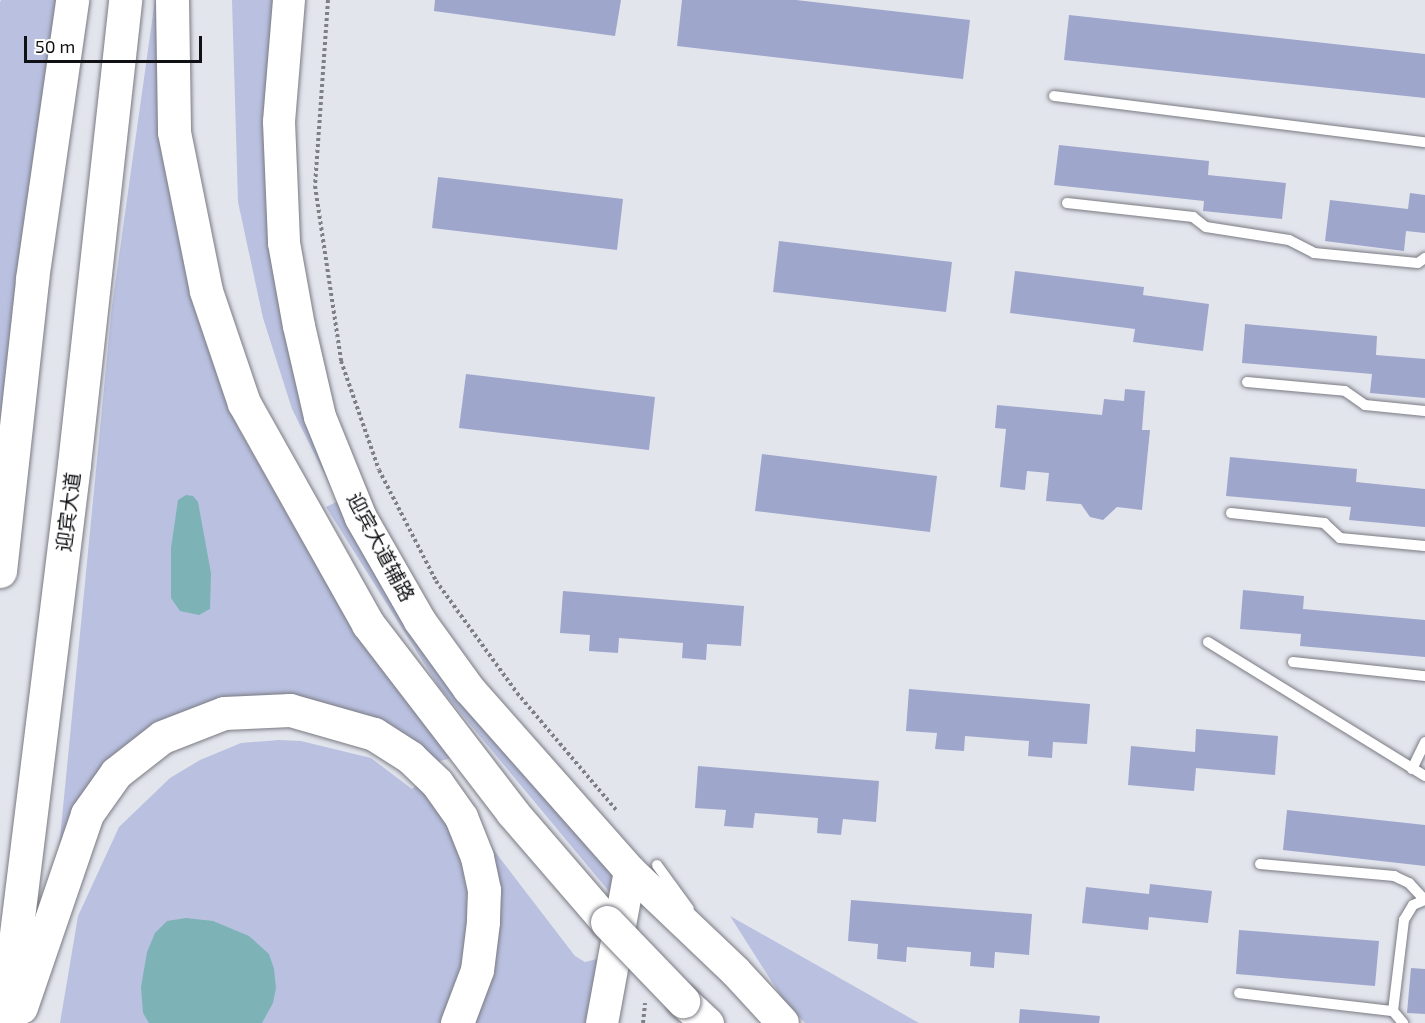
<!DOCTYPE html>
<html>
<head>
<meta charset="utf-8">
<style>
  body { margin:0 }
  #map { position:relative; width:1425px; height:1023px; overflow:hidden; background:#e3e5ed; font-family:"Exo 2","Noto Sans SC",sans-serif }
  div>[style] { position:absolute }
  .green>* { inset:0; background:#bac1e0 }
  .water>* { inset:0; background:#7db2b7 }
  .building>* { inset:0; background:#9ea6cc }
  .path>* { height:4px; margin-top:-2px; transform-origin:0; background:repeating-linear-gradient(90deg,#7f8086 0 3px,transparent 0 6px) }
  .roads { filter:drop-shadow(0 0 2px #797a82) drop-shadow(0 0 2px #797a82) }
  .lane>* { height:10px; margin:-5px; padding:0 5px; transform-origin:5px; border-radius:5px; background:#fff }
  .primary>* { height:32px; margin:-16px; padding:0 16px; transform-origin:16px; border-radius:16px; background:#fff }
  .highway>* { height:33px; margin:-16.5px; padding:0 16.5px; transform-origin:16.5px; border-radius:16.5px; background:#fff }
  .bridges { filter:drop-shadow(0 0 2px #797a82) drop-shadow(0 0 2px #797a82) }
  .highway-bridge>* { height:33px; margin:-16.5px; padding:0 16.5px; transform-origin:16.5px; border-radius:16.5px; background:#fff }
  span { translate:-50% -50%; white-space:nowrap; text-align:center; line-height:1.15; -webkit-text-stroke:4.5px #fff; paint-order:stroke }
  .street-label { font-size:20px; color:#101114 }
  .scale { position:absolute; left:24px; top:36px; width:178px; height:27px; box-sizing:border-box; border:3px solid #101114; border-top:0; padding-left:8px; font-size:18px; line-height:21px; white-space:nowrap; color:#101114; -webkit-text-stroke:4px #fff; paint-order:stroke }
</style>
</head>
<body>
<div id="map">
  <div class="green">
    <div style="clip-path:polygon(1px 0,60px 0,0 481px,0 2px)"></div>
    <div style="clip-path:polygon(155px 0,164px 0,187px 269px,238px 427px,319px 570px,442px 739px,452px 758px,436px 762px,369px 721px,171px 724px,58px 859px,112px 306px)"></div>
    <div style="clip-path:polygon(232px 0,282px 0,268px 128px,342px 499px,618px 872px,617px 901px,439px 687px,326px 507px,338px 501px,292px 409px,263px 318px,238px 202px)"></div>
    <div style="clip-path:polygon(279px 740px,301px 741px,371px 758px,412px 789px,433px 771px,575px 956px,585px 962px,605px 957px,595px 1023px,60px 1023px,78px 916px,119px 827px,170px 778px,200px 760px,241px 743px)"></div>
    <div style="clip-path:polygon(730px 916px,919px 1023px,805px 1023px,786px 1004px)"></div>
  </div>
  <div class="water">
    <div style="clip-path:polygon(186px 495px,193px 496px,198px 502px,211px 573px,210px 609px,199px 615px,180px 611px,171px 598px,171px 548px,178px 500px)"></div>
    <div style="clip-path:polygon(186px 918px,213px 921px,249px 936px,269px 954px,274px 969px,276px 988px,273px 1003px,262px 1023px,149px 1023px,143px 1013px,141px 987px,147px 952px,155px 933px,167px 921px)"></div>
  </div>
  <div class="building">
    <div style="clip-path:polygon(435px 0,621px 0,615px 36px,434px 11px)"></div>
    <div style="clip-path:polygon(682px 0,796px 0,970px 20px,963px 79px,677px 46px)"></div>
    <div style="clip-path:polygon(1069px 15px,1425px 54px,1425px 98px,1064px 60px)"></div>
    <div style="clip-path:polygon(1059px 145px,1209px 161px,1208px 175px,1286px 183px,1282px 219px,1203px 211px,1204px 201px,1054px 185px)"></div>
    <div style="clip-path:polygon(438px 177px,623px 199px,617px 250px,432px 228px)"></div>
    <div style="clip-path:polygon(1410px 193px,1425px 195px,1425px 233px,1406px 231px,1404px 251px,1325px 241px,1330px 200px,1408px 209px)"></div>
    <div style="clip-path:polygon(779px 241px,952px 262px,946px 312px,773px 292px)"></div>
    <div style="clip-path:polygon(1015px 271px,1144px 287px,1143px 295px,1209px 304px,1203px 351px,1133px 342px,1135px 329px,1010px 313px)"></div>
    <div style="clip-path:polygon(1245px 324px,1377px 336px,1376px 355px,1425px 359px,1425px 398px,1370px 393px,1372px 374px,1242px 363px)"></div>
    <div style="clip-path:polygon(466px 374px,655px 397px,649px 450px,459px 428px)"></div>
    <div style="clip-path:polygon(1125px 389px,1145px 391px,1142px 430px,1150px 430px,1142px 510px,1117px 507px,1103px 520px,1090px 517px,1081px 504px,1046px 501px,1049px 473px,1027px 471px,1025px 490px,1000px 487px,1006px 429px,995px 428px,997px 405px,1102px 415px,1104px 399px,1124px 401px)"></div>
    <div style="clip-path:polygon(762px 454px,937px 476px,930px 532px,755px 511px)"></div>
    <div style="clip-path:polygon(1230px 457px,1357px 469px,1356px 482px,1425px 489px,1425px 527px,1349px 520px,1351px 507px,1226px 496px)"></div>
    <div style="clip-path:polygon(1243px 590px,1304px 596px,1303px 609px,1425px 620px,1425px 657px,1300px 646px,1301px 634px,1240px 629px)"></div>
    <div style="clip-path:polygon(563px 591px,744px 606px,741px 646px,707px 644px,706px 660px,682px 658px,683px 643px,619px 638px,618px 653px,589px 651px,590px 635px,560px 633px)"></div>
    <div style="clip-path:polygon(909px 689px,1090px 704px,1087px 744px,1053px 742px,1052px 758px,1028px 756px,1029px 741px,965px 736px,964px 751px,935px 749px,937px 733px,906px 731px)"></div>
    <div style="clip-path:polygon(1196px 729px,1278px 736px,1275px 775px,1196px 768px,1194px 791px,1128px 785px,1131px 746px,1195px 752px)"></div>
    <div style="clip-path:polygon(698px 766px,879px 781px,876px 822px,843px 819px,841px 835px,817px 833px,818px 818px,755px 813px,753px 828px,724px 826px,726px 810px,695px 808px)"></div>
    <div style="clip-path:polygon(1287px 810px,1425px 825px,1425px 866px,1283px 850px)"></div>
    <div style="clip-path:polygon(1150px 884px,1212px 891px,1208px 923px,1149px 917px,1148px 930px,1082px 923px,1086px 887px,1149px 894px)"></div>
    <div style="clip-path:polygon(851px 900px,1032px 914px,1029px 955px,995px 952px,994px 968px,970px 966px,971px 952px,907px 947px,906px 962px,877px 959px,878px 944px,848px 941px)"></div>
    <div style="clip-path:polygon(1239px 930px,1379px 941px,1375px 986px,1236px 974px)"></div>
    <div style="clip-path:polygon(1411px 968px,1425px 969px,1425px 1014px,1407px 1013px)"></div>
    <div style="clip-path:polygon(1020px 1009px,1100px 1016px,1099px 1023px,1019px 1023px)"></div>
  </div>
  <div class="path">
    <div style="left:328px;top:0;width:186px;rotate:94deg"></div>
    <div style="left:315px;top:186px;width:177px;rotate:81.5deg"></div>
    <div style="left:341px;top:361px;width:115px;rotate:70.8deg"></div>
    <div style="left:379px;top:470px;width:125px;rotate:62.8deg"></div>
    <div style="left:436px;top:581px;width:138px;rotate:54.1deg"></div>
    <div style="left:517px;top:693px;width:155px;rotate:49.7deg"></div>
    <div style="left:643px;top:1023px;width:20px;rotate:-84deg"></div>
  </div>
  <div class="roads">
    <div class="lane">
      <div style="left:1054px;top:96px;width:374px;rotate:7.1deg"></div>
      <div style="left:1067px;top:203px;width:127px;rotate:6.3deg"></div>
      <div style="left:1193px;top:217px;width:16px;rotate:38deg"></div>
      <div style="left:1206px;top:227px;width:84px;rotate:8.9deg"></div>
      <div style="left:1289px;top:240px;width:28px;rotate:27deg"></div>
      <div style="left:1314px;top:253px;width:104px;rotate:5.5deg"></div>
      <div style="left:1418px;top:263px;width:9px;rotate:-36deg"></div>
      <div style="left:1247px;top:382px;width:98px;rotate:5.2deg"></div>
      <div style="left:1345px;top:391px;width:24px;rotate:35deg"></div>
      <div style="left:1365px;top:405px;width:60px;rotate:5.7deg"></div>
      <div style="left:1231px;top:513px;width:94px;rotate:6.1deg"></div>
      <div style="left:1324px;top:523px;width:22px;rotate:43deg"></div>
      <div style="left:1340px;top:538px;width:85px;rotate:5.4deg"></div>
      <div style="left:1208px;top:642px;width:255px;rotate:31.7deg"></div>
      <div style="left:1293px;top:662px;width:133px;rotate:6.1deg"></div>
      <div style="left:1412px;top:769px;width:30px;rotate:-64deg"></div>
      <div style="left:1260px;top:864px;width:135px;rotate:5.1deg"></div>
      <div style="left:1394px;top:876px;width:17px;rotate:25deg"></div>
      <div style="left:1409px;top:883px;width:23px;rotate:47deg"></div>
      <div style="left:657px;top:865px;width:54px;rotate:54deg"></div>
      <div style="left:1239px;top:993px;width:155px;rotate:6.7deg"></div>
      <div style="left:1393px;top:1011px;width:92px;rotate:-83.1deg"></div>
      <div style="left:1404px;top:920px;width:17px;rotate:-59deg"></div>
      <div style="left:1413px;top:905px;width:13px;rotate:-23deg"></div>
      <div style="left:1393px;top:1011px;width:16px;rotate:50deg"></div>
    </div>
    <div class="primary">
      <div style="left:289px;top:0;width:122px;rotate:94.7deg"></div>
      <div style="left:279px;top:122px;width:121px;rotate:87.6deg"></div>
      <div style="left:284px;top:243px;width:84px;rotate:79.8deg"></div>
      <div style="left:299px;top:326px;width:93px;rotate:77deg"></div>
      <div style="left:320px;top:417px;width:109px;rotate:67.9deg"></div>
      <div style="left:361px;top:518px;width:119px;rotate:60.2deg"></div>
      <div style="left:420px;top:621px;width:84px;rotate:54.2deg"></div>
      <div style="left:469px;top:689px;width:243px;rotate:48.5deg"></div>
      <div style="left:630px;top:871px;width:155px;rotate:100.4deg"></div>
      <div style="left:630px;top:871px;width:146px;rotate:43.6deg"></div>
      <div style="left:736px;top:972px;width:69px;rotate:47.3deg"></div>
    </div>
    <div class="highway">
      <div style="left:172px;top:0;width:132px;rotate:89.1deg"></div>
      <div style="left:174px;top:132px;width:162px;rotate:78.6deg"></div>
      <div style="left:206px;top:291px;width:118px;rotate:71.3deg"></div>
      <div style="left:244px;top:403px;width:253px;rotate:60.7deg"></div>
      <div style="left:368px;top:624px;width:237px;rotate:52.5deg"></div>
      <div style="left:512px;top:812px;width:145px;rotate:49.2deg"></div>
      <div style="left:0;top:571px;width:294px;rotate:-83.7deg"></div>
      <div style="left:32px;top:279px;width:282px;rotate:-81.8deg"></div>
      <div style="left:683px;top:1001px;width:33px;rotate:43deg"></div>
      <div style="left:21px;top:1007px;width:204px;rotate:-71.1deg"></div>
      <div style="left:87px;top:814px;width:50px;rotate:-54.7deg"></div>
      <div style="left:116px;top:773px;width:58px;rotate:-38deg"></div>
      <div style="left:162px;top:737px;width:66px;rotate:-21.2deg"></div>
      <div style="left:224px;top:713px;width:66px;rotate:-2.6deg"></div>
      <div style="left:290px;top:710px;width:87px;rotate:15.9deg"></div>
      <div style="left:374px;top:734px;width:43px;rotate:32.6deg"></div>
      <div style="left:410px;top:757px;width:37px;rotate:44deg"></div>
      <div style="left:437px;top:783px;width:42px;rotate:54.8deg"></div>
      <div style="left:461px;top:817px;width:43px;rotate:68.2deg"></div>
      <div style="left:477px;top:857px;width:34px;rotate:78deg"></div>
      <div style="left:484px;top:890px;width:32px;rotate:92deg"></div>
      <div style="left:483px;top:922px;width:48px;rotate:97.1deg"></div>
      <div style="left:477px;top:970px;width:57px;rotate:110.7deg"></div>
      <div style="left:5px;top:1023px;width:563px;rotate:-82.96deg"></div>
      <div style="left:74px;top:464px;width:467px;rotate:-83.7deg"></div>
    </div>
  </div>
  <div class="bridges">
    <div class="highway-bridge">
      <div style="left:607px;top:922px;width:110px;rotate:46.1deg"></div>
    </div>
  </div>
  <div class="street-label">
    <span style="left:68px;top:512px;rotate:-83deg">迎宾大道</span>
    <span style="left:381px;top:547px;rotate:62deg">迎宾大道辅路</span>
  </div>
  <div class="scale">50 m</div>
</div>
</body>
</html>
